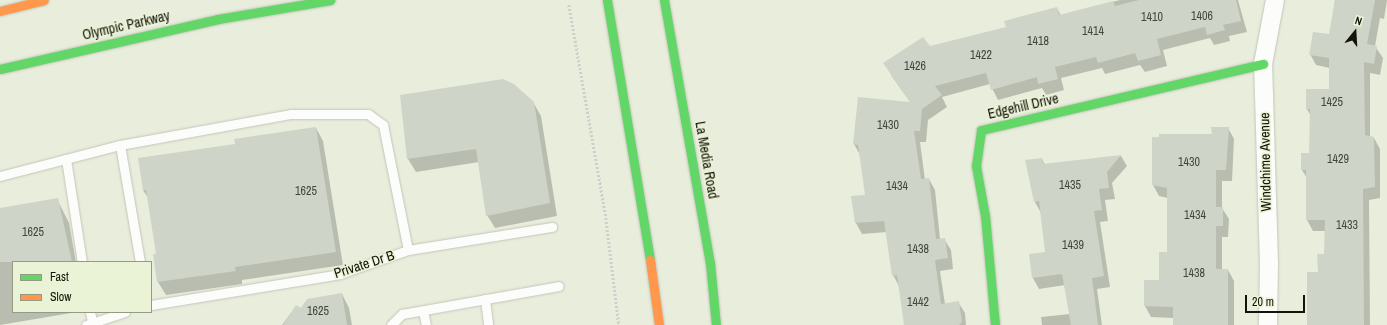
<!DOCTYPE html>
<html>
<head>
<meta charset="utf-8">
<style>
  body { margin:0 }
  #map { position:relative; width:1387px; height:325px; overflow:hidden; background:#e8eddc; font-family:"Archivo Narrow",sans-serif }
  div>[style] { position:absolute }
  .shadow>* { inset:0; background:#0003 }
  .building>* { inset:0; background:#cfd4c8 }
  .path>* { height:2.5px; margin-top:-1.25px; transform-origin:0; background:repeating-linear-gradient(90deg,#cecfcb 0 2px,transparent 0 4px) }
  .roads { filter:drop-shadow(0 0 1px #c2c6b9) drop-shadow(0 0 1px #c2c6b9) }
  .lane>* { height:9px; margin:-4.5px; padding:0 4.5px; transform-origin:4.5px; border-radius:4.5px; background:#fcfcfa }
  .street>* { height:18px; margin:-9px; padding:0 9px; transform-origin:9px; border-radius:9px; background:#fcfcfa }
  .fast>* { height:9px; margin:-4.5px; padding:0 4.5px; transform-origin:4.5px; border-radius:4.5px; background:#63d668 }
  .slow>* { height:9px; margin:-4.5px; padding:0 4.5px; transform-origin:4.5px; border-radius:4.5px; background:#ff974d }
  span { translate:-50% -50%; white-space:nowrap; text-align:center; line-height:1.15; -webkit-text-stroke:3px #ebf3d6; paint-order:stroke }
  .number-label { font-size:12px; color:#43463b }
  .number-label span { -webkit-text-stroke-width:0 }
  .street-label { font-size:14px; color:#13150b }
  .legend { position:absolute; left:12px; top:261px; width:140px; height:52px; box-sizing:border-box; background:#ebf3d6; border:1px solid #959a85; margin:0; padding:5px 7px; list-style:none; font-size:12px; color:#13150b }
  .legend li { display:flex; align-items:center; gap:8px; height:20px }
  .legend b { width:20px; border:1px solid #959a85 }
  .north { position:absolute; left:1335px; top:12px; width:40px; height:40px; -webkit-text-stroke:3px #ebf3d6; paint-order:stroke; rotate:18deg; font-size:11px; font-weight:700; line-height:16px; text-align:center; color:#13150b }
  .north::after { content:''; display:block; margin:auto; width:14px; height:18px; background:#13150b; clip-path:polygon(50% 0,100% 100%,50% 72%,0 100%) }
  .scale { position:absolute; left:1245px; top:295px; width:60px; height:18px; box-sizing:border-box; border:2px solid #13150b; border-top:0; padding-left:5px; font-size:12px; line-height:14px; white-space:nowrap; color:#13150b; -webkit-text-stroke:3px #ebf3d6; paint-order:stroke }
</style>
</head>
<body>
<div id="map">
  <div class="shadow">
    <div style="clip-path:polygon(1120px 0,1238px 0,1247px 32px,1229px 36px,1230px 41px,1214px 45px,1210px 38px,1163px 50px,1167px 66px,1145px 72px,1140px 65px,1105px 74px,1102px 68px,1061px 78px,1064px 90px,1046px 95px,1042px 88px,998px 100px,990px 84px,942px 97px,947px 107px,928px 120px,926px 142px,920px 142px,925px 180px,929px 179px,935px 190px,940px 239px,944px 239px,951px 250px,953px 269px,940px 271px,945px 304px,958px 302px,965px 313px,966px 325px,905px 325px,899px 286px,893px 275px,887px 232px,862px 234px,856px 223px,866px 196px,860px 155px,854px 144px,859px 98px,911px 103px,891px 75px,929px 48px,1007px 28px,1057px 8px,1061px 16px)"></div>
    <div style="clip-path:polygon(1335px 0,1387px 0,1384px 19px,1380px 18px,1375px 46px,1383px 58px,1380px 75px,1370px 73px,1370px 137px,1374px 138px,1380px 149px,1380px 198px,1369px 200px,1370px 325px,1307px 325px,1325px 255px,1326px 231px,1313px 231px,1307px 220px,1307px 178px,1302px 170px,1302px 154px,1310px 154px,1311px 116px,1307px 109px,1307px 90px,1330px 90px,1330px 68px,1316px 65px,1310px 54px,1330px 36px)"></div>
    <div style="clip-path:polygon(401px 96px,533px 102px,541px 116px,557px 216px,495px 228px,487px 215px,479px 162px,416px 172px,408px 159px)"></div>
    <div style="clip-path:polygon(316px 128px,323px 141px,343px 265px,242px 280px,242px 284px,166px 295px,158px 282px,154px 255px,157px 255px,148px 198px,143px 190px,236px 145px)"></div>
    <div style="clip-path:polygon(1228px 128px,1234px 139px,1232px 181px,1222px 181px,1222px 208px,1229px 219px,1228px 237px,1222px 237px,1222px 270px,1228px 270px,1234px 281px,1234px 325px,1174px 325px,1174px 318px,1151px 317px,1145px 306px,1145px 281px,1160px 281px,1168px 253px,1168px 198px,1159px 196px,1153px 185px,1213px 135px)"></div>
    <div style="clip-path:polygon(1121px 156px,1127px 166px,1112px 183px,1115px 199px,1105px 200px,1108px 221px,1100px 222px,1110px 287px,1097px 289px,1102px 325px,1042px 325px,1041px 317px,1070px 314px,1065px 285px,1039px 289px,1033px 278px,1047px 252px,1041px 213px,1035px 202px,1042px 159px,1045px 165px)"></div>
    <div style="clip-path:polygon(57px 199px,69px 223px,76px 262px,13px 262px,13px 312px,77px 312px,0 325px,0 210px)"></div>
    <div style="clip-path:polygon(342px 294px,349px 308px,352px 325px,282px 325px,296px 306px,301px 309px)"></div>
  </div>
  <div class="building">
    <div style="clip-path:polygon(1139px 0,1236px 0,1241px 21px,1223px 25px,1225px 30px,1207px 35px,1205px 27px,1157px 39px,1161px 55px,1138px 61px,1135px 53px,1098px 63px,1096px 57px,1055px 67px,1058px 79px,1038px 84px,1037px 77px,991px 90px,986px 73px,935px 86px,942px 95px,922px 109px,920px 131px,914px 131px,921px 179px,929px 178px,936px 239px,945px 238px,948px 258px,935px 260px,941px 304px,959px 301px,962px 322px,959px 325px,904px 325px,897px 275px,892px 276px,884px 221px,855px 223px,851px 196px,865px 195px,858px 145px,853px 144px,858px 97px,910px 102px,883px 63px,923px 37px,930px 46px,1006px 27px,1004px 21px,1057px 7px,1059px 15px,1113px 1px,1115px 6px)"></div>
    <div style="clip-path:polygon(1335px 0,1375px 0,1367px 44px,1377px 46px,1374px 64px,1364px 62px,1365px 135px,1374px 137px,1375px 187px,1363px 189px,1364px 325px,1307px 325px,1307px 272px,1318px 272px,1317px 254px,1324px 254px,1325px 220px,1306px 220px,1306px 170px,1301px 170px,1301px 153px,1309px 153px,1310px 109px,1306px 109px,1306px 89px,1329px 89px,1329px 58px,1309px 55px,1313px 32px,1329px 34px)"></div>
    <div style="clip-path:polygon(503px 79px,514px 84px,534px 102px,550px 203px,486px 216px,476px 149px,407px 159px,400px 95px)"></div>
    <div style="clip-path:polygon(316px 127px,336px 252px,235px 267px,236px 271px,157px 282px,153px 254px,156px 254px,146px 190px,143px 190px,138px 158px,235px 144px,234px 139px)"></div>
    <div style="clip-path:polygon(1211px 127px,1229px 127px,1226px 170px,1216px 170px,1216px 207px,1223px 207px,1223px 226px,1216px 226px,1216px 269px,1228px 269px,1228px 325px,1173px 325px,1173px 307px,1144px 306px,1144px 280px,1159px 280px,1159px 252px,1167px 252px,1167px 188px,1152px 185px,1152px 137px,1159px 137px,1159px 134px,1212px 134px)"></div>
    <div style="clip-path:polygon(1121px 155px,1107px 172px,1109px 188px,1099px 189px,1102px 210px,1094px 211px,1104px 276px,1092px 278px,1098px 325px,1071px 325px,1062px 274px,1032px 278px,1029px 254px,1045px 252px,1039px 201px,1034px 202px,1025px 160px,1042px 158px,1043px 164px)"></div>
    <div style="clip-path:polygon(58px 198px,72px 262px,0 262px,0 208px)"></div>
    <div style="clip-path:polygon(342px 293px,347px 325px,283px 325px,296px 305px,301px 308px,307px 299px)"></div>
  </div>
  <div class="path">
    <div style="left:569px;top:5px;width:216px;rotate:80.1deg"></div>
    <div style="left:606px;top:218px;width:108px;rotate:83.1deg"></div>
  </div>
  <div class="roads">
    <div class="lane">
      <div style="left:120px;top:145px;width:119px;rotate:80.3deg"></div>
      <div style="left:66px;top:159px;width:104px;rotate:81.2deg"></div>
      <div style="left:0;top:176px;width:124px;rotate:-14.5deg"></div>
      <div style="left:120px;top:145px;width:174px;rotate:-10.3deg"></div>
      <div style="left:291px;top:114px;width:77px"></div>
      <div style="left:368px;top:114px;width:19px;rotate:36deg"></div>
      <div style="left:383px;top:125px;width:127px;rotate:78.7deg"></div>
      <div style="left:485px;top:299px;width:26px;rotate:83deg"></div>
      <div style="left:151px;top:305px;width:192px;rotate:-9.3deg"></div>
      <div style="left:340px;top:274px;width:72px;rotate:-19.4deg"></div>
      <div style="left:408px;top:250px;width:146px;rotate:-9.1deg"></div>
      <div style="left:423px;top:311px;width:14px;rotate:78deg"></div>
      <div style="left:90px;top:312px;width:13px;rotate:77deg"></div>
      <div style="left:86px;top:325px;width:41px;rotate:-18.4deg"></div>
      <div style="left:391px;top:325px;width:16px;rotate:-45deg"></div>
      <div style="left:402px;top:314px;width:159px;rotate:-10.1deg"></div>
    </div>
    <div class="street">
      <div style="left:1268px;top:325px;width:61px;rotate:-89.1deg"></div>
      <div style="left:1269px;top:264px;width:200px;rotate:-91.7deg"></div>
      <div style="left:1263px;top:64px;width:65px;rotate:-79.4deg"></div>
    </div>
    <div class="fast">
      <div style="left:607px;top:0;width:264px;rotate:80.6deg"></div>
      <div style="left:664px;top:0;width:267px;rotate:80.1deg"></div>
      <div style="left:710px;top:263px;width:62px;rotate:84.5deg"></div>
      <div style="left:0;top:69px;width:224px;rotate:-12.9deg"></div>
      <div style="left:218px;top:19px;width:114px;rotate:-9.6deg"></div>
      <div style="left:995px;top:325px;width:109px;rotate:-95.2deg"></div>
      <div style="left:985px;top:216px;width:51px;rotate:-100.2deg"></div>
      <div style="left:976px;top:166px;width:36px;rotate:-82deg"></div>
      <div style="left:981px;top:130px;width:290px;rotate:-13.2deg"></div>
    </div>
    <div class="slow">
      <div style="left:0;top:11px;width:45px;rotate:-14deg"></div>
      <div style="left:650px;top:260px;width:66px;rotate:82.1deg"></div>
    </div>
  </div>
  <div class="number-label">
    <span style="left:1202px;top:17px">1406</span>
    <span style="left:1152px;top:18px">1410</span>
    <span style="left:1093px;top:32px">1414</span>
    <span style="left:1038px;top:42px">1418</span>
    <span style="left:981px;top:56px">1422</span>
    <span style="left:915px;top:67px">1426</span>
    <span style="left:1332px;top:103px">1425</span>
    <span style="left:888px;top:126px">1430</span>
    <span style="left:1338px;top:160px">1429</span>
    <span style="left:1189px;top:163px">1430</span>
    <span style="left:1070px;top:186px">1435</span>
    <span style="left:897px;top:187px">1434</span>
    <span style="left:306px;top:192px">1625</span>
    <span style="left:1195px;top:216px">1434</span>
    <span style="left:1347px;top:226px">1433</span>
    <span style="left:33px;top:233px">1625</span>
    <span style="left:1073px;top:246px">1439</span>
    <span style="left:918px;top:250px">1438</span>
    <span style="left:1194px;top:274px">1438</span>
    <span style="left:918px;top:303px">1442</span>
    <span style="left:318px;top:312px">1625</span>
  </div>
  <div class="street-label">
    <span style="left:126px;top:25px;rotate:-13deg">Olympic Parkway</span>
    <span style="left:1023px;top:106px;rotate:-13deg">Edgehill Drive</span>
    <span style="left:707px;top:160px;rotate:80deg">La Media Road</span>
    <span style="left:1265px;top:162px;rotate:-91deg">Windchime Avenue</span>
    <span style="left:364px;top:264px;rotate:-18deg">Private Dr B</span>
  </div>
  <ul class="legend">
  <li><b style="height:5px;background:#63d668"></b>Fast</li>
  <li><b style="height:5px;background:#ff974d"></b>Slow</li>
  </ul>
  <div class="north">N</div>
  <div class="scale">20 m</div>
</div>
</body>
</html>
